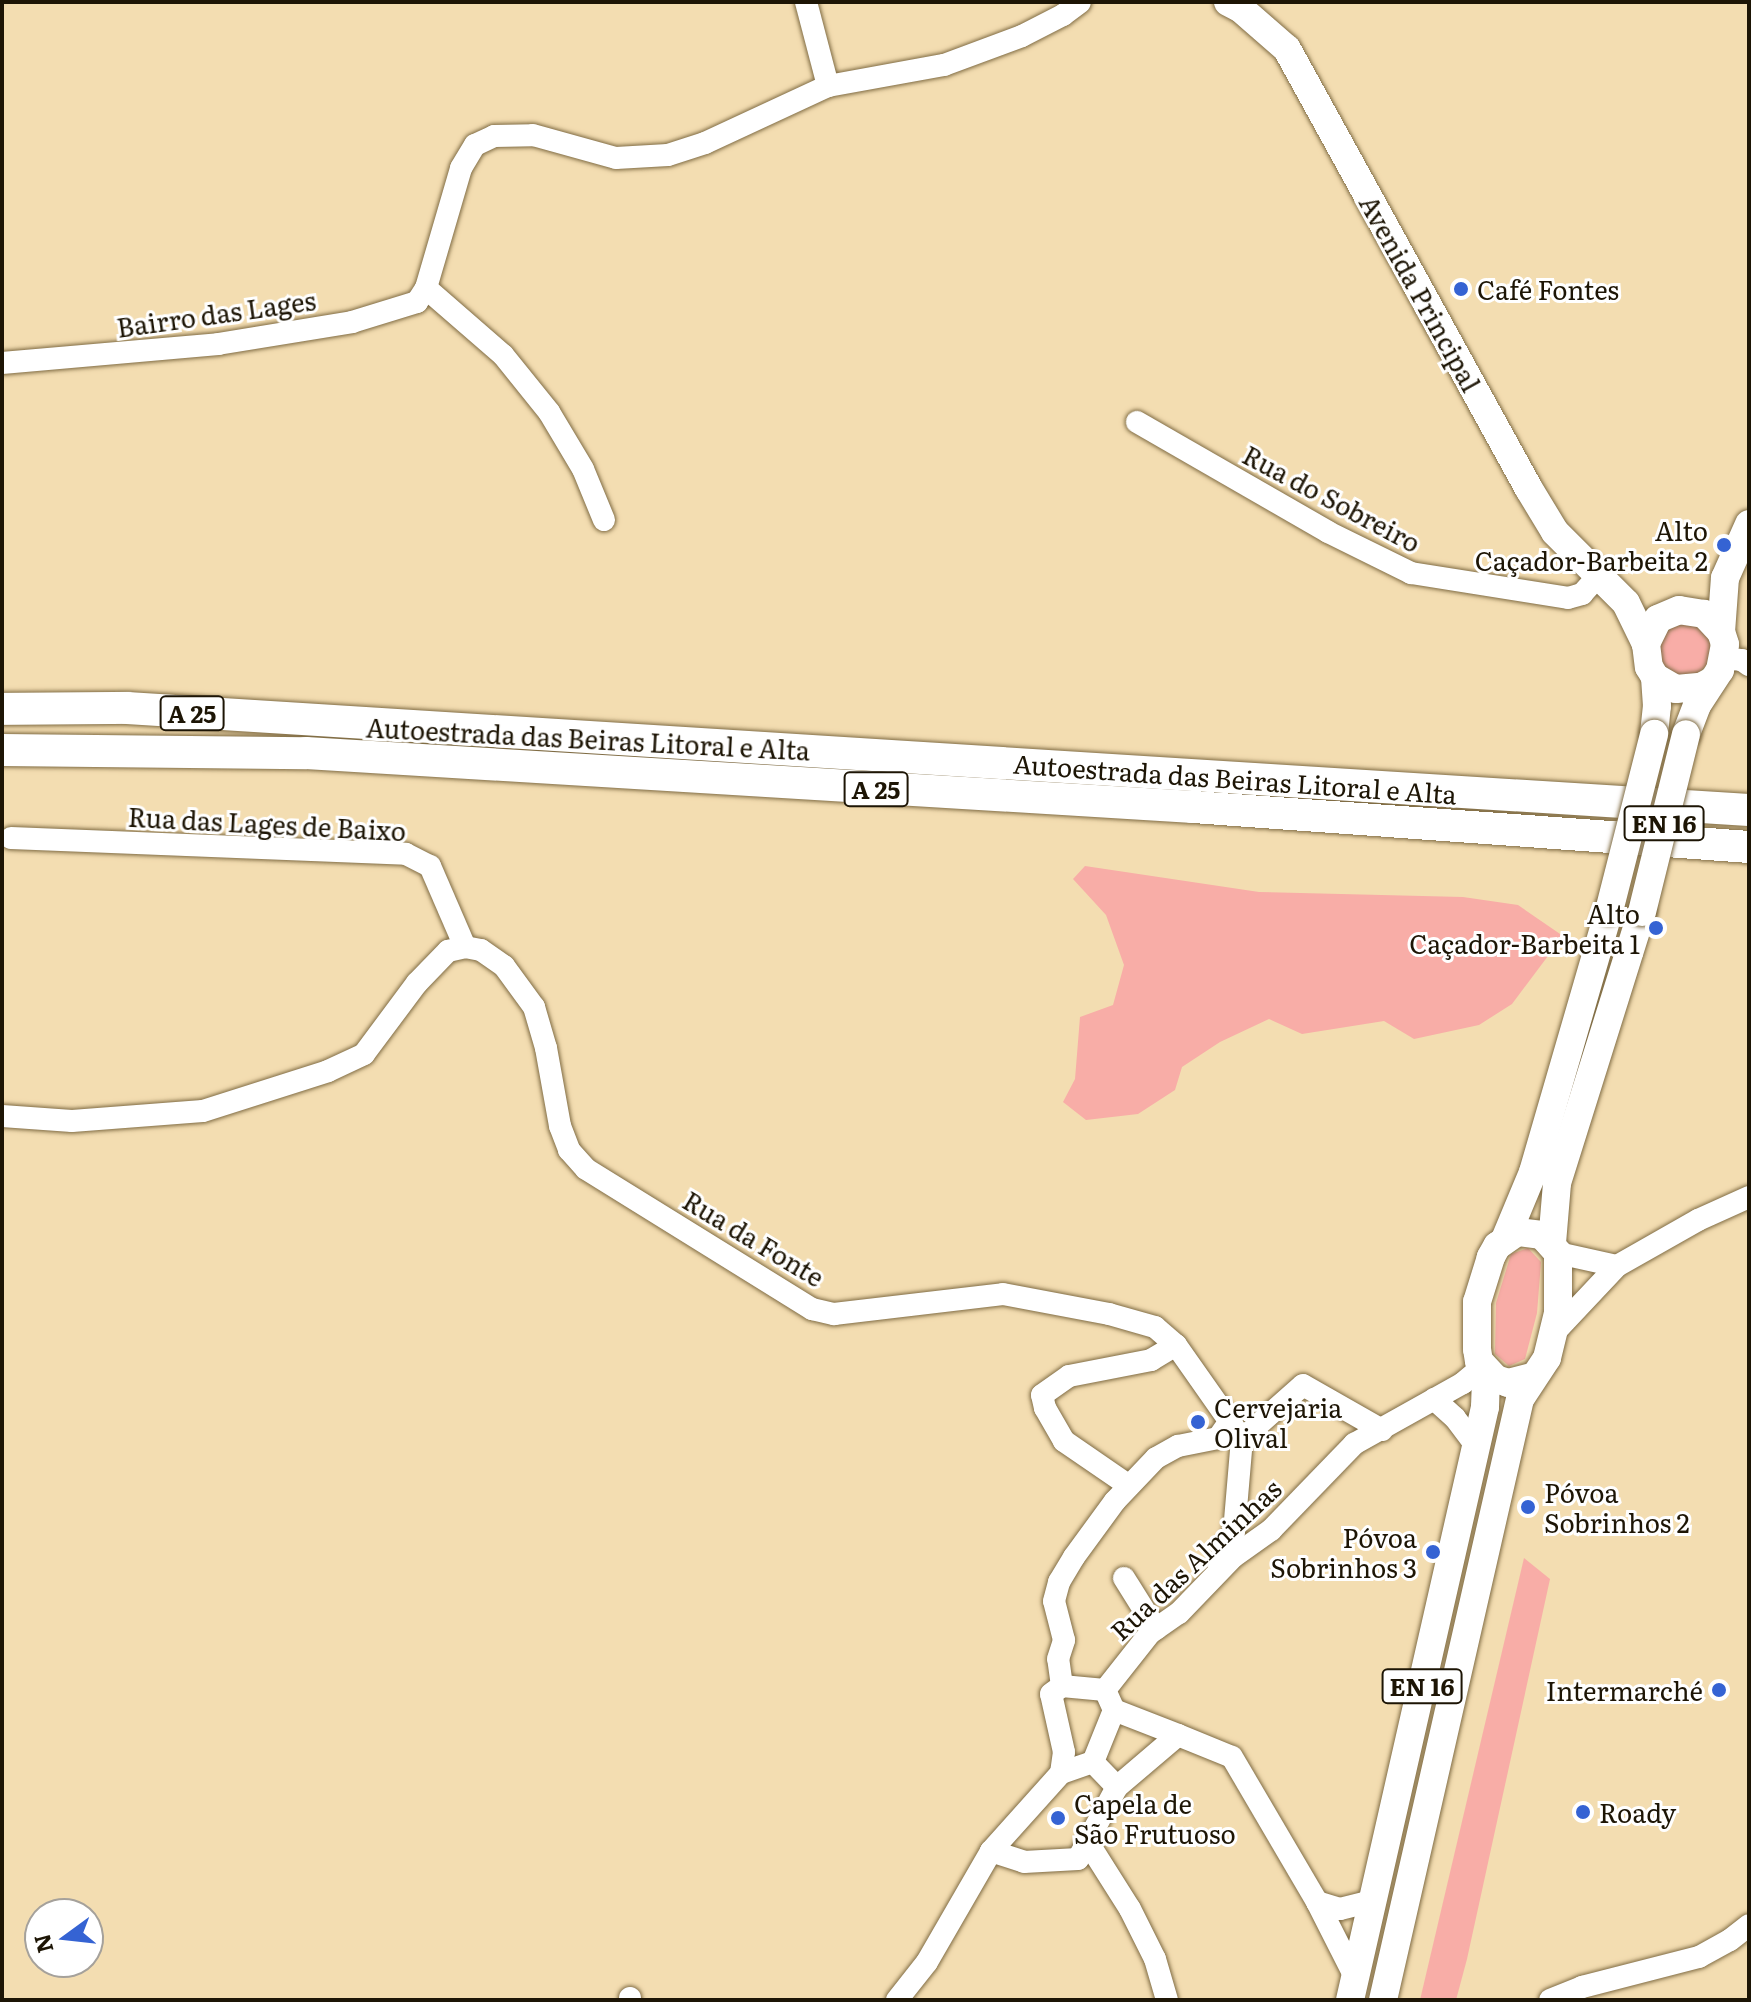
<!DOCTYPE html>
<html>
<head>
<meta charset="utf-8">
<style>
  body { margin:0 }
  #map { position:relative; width:1751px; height:2002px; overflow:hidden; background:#f3ddb1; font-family:Literata,serif }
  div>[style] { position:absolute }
  .green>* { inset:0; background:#f8ada7 }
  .round { border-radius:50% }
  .roads { filter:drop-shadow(0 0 2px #806c44) drop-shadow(0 0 2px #806c44) }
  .minor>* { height:22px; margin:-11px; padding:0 11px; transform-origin:11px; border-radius:11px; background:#fff }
  .major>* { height:28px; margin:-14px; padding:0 14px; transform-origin:14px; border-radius:14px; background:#fff }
  .highway>* { height:32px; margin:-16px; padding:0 16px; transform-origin:16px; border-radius:16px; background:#fff }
  .bridges { filter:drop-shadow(0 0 2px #806c44) drop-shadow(0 0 2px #806c44) }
  .major-bridge>* { height:28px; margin:-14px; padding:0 14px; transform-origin:14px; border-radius:14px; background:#fff }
  .dots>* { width:22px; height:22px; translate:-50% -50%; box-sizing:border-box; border:4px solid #fff; border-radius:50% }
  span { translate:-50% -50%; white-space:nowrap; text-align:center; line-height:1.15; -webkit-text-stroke:6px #fff; paint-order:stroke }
  .shield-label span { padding:2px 6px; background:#fff; border:2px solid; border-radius:6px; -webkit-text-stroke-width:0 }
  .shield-label { font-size:24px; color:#1d1505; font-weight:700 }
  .poi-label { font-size:26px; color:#1d1505 }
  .left { translate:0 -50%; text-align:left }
  .right { translate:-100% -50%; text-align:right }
  .street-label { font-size:26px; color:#1d1505 }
  .frame { position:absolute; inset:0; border:4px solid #1d1505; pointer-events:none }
  .north { position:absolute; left:24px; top:1898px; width:80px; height:80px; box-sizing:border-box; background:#fff; border:2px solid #a5a19b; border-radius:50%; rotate:255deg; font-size:22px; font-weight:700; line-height:32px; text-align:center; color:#1d1505 }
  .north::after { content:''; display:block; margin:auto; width:28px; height:36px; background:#3563d3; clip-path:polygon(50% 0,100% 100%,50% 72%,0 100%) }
</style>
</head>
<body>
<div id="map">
  <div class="green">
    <div class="round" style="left:1659px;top:624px;width:52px;height:52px"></div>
    <div style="clip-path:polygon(1085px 866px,1259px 892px,1463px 897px,1518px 905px,1563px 936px,1512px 1004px,1479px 1025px,1414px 1039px,1384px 1021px,1302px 1034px,1269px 1019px,1220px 1042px,1182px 1067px,1175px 1090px,1138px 1114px,1086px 1120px,1063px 1102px,1075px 1079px,1080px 1017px,1113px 1005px,1124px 965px,1106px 915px,1073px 879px)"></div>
    <div style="clip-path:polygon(1528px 1248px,1541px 1262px,1537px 1313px,1525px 1359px,1509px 1366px,1495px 1354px,1496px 1303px,1511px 1254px)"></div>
    <div style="clip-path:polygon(1524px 1558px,1550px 1579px,1467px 1959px,1456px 2000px,1420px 2000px)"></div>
  </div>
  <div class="roads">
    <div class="minor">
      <div style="left:806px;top:2px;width:87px;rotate:75.3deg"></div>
      <div style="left:2px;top:363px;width:217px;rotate:-5deg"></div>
      <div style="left:218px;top:344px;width:136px;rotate:-9.3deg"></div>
      <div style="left:352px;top:322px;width:68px;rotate:-17.1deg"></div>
      <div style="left:417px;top:302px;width:17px;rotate:-57deg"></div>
      <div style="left:1137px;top:422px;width:220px;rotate:29.9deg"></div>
      <div style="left:1328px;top:532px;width:93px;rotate:26.3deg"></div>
      <div style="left:1411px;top:573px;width:159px;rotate:9deg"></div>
      <div style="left:1568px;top:598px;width:15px;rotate:-16deg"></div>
      <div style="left:1582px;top:594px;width:25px;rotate:-48deg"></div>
      <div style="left:604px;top:520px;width:55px;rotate:-112.4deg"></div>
      <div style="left:583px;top:469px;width:66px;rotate:-120.8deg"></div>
      <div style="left:549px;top:412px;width:73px;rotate:-128.9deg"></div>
      <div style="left:503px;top:355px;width:102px;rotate:-139deg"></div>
      <div style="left:426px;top:288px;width:125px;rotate:-73.7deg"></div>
      <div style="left:461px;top:168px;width:27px;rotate:-59deg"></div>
      <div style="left:475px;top:145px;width:21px;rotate:-25deg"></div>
      <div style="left:494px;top:136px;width:39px;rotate:-1deg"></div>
      <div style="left:533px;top:135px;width:86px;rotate:15.5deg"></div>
      <div style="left:616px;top:158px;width:52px;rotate:-3.3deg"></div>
      <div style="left:668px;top:155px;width:39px;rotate:-18deg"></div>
      <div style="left:705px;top:143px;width:136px;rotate:-24.9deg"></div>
      <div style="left:828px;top:86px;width:118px;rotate:-10.3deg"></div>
      <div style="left:944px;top:65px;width:83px;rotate:-20.4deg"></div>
      <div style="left:1022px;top:36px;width:46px;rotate:-27.1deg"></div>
      <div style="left:1063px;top:15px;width:21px;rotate:-37deg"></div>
      <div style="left:1725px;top:658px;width:17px;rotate:7deg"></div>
      <div style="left:1742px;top:660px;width:9px;rotate:36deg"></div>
      <div style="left:11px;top:838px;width:395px;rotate:2.3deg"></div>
      <div style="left:406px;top:854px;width:27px;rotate:27deg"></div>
      <div style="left:430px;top:866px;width:88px;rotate:66.6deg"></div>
      <div style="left:2px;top:1116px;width:70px;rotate:4.1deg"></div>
      <div style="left:72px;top:1121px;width:131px;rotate:-4.4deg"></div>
      <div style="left:203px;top:1111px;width:131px;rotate:-17.7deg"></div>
      <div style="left:328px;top:1071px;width:40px;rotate:-25deg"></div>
      <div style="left:364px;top:1054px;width:89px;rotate:-53.3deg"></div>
      <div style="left:417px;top:983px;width:45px;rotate:-45.9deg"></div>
      <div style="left:448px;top:951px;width:17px;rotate:-13deg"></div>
      <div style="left:465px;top:947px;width:16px;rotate:11deg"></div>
      <div style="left:481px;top:950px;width:28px;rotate:35deg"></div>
      <div style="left:504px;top:966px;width:51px;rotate:53.8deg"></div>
      <div style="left:534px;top:1007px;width:43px;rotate:73.7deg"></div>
      <div style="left:546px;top:1048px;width:79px;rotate:79.8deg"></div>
      <div style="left:560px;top:1126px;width:26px;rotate:69deg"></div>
      <div style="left:569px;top:1150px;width:25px;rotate:48deg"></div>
      <div style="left:586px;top:1169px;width:266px;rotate:31.8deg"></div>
      <div style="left:812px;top:1309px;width:23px;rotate:13deg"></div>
      <div style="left:834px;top:1314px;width:170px;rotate:-6.7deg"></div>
      <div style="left:1003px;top:1294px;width:108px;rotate:10.7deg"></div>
      <div style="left:1109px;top:1314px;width:48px;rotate:15.8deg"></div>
      <div style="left:1155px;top:1327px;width:28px;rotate:41deg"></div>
      <div style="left:1176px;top:1345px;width:115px;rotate:54.9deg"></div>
      <div style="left:1558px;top:1253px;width:60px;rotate:12.4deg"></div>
      <div style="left:1553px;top:1334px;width:93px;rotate:-46.7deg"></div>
      <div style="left:1617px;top:1266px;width:93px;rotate:-29.6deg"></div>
      <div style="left:1698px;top:1220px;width:56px;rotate:-24.3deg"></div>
      <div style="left:1434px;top:1399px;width:28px;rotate:42deg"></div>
      <div style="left:1455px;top:1418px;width:35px;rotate:53deg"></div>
      <div style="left:1242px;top:1439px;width:81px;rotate:-41.5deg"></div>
      <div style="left:1303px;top:1385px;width:91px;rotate:29.7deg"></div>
      <div style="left:1128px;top:1485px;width:78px;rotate:-145.5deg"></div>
      <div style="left:1064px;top:1441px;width:38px;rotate:-120deg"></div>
      <div style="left:1045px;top:1408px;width:13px;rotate:-103deg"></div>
      <div style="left:1042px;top:1395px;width:33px;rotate:-35deg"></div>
      <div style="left:1069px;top:1376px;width:84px;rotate:-11deg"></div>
      <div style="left:1151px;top:1360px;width:29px;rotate:-31deg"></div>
      <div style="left:1219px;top:1567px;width:38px;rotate:-67deg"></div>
      <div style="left:1234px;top:1532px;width:93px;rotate:-85.1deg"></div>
      <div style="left:1124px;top:1578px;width:60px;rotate:57.9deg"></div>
      <div style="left:1062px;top:1686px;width:27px;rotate:-98deg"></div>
      <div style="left:1058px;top:1659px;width:20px;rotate:-72deg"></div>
      <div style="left:1064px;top:1640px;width:40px;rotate:-104.4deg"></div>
      <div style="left:1054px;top:1601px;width:20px;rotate:-75deg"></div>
      <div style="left:1059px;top:1582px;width:29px;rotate:-59deg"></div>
      <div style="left:1074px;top:1557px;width:69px;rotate:-53.8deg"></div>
      <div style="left:1115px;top:1501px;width:59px;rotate:-46.4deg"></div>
      <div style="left:1156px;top:1458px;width:25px;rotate:-29deg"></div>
      <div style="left:1178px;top:1446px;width:41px;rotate:-11.3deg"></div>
      <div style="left:1218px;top:1438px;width:19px;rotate:-55deg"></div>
      <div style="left:1062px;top:1686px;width:43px;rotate:5.3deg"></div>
      <div style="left:1114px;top:1710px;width:22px;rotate:-114deg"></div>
      <div style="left:1105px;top:1690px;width:73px;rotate:-51.7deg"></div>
      <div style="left:1150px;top:1633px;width:35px;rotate:-35deg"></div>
      <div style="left:1179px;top:1613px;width:78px;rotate:-46deg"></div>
      <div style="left:1233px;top:1557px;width:47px;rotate:-35.4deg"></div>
      <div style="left:1271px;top:1530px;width:120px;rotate:-46deg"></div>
      <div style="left:1354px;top:1444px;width:125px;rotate:-29.2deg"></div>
      <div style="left:1463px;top:1383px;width:26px;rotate:-40deg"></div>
      <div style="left:1114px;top:1710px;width:69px;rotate:21.3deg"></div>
      <div style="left:1178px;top:1735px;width:80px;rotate:139.6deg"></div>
      <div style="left:1178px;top:1735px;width:58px;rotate:22.2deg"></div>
      <div style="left:1232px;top:1757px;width:168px;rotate:59.6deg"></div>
      <div style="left:1317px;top:1902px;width:84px;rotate:63.1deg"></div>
      <div style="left:1061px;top:1773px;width:21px;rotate:-82deg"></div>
      <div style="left:1064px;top:1752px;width:59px;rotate:-102.6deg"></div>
      <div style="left:1051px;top:1694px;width:14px;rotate:-36deg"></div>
      <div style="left:1087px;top:1841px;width:80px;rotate:57.7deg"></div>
      <div style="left:1130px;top:1909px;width:56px;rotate:63.4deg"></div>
      <div style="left:1155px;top:1959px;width:43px;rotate:73.7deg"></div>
      <div style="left:991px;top:1851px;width:35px;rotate:18deg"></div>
      <div style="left:1024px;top:1862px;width:54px;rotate:-3.2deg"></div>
      <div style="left:1078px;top:1859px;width:82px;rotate:-61.6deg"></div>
      <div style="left:1117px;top:1787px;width:35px;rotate:-134deg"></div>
      <div style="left:1093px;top:1762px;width:56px;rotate:-68deg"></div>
      <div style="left:1317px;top:1902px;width:24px;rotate:17deg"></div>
      <div style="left:1340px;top:1909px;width:34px;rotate:-14deg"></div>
      <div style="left:630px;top:1998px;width:2px;rotate:90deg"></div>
      <div style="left:897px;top:2000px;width:48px;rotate:-51.7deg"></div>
      <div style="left:927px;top:1962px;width:128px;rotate:-60deg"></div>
      <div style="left:991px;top:1851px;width:105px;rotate:-48.1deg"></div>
      <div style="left:1061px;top:1773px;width:34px;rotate:-19deg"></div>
      <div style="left:1550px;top:2000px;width:35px;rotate:-22deg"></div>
      <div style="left:1582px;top:1987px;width:121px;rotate:-14.4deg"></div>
      <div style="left:1699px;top:1957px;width:35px;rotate:-29deg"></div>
      <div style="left:1730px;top:1940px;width:24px;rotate:-38deg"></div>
    </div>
    <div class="major">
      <div style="left:1228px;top:2px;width:13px;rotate:27deg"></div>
      <div style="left:1240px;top:8px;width:62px;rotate:41.1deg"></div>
      <div style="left:1287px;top:49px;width:502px;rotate:61.19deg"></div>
      <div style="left:1529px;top:489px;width:50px;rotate:58.8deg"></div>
      <div style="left:1555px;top:532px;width:100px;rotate:45deg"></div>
      <div style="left:1626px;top:603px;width:46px;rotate:64deg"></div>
      <div style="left:1721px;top:632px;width:54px;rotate:-85.8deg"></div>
      <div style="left:1725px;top:578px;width:59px;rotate:-66deg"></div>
      <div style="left:1654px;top:734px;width:28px;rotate:-84deg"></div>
      <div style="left:1657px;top:706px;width:29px;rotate:-94deg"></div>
      <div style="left:1686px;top:734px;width:31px;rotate:-69deg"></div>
      <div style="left:1697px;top:705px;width:42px;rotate:-56.7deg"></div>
      <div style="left:1720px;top:670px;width:26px;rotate:-79deg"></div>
      <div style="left:1725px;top:644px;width:13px;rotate:-108deg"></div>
      <div style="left:1721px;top:632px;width:25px;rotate:-133deg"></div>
      <div style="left:1704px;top:614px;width:25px;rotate:-171deg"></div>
      <div style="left:1679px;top:610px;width:23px;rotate:157deg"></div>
      <div style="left:1658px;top:619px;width:28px;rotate:116deg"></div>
      <div style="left:1646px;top:644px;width:23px;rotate:83deg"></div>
      <div style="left:1649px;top:667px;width:12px;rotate:59deg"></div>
      <div style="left:1655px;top:677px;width:24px;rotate:30deg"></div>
      <div style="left:1676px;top:689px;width:25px;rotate:-5deg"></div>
      <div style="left:1701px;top:687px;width:13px;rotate:-29deg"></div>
      <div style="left:1506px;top:1237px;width:70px;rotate:-67.4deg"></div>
      <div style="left:1533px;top:1172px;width:272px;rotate:-73.8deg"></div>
      <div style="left:1552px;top:1243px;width:60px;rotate:-85.2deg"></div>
      <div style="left:1557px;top:1183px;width:284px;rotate:-72.6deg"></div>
      <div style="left:1350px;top:2000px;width:608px;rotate:-77.17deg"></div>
      <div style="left:1485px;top:1407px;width:35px;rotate:-88deg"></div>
      <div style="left:1383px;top:2000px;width:616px;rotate:-77.16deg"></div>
      <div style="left:1520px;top:1399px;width:49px;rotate:-56.6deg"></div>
      <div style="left:1547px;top:1358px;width:46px;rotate:-76.3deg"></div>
      <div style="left:1558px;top:1313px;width:60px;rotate:-90deg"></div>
      <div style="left:1558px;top:1253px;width:24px;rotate:-132deg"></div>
      <div style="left:1542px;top:1235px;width:25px;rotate:-173deg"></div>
      <div style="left:1517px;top:1232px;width:24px;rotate:145deg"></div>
      <div style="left:1497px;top:1246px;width:13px;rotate:119deg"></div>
      <div style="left:1491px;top:1257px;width:47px;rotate:107.3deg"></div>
      <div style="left:1477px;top:1302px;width:47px;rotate:90deg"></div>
      <div style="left:1477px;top:1349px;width:12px;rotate:81deg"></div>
      <div style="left:1479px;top:1361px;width:25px;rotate:47deg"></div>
      <div style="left:1496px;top:1379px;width:13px;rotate:18deg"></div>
      <div style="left:1508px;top:1383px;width:25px;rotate:-14deg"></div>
    </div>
    <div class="highway">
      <div style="left:2px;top:709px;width:125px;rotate:-0.5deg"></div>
      <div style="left:127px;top:708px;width:1625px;rotate:3.6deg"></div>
      <div style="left:2px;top:750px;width:304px;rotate:0.6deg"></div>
      <div style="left:306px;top:753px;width:889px;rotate:3.48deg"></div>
      <div style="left:1193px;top:807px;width:557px;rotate:4.11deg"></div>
    </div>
  </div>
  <div class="bridges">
    <div class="major-bridge">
      <div style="left:1609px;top:911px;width:183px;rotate:-75.7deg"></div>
      <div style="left:1642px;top:912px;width:183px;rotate:-76.1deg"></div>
    </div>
  </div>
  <div class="dots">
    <div style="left:1461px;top:289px;background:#3563d3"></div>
    <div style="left:1724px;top:545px;background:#3563d3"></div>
    <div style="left:1656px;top:928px;background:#3563d3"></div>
    <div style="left:1198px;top:1422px;background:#3563d3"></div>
    <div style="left:1528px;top:1507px;background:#3563d3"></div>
    <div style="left:1433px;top:1552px;background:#3563d3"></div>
    <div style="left:1719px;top:1690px;background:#3563d3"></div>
    <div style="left:1583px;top:1812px;background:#3563d3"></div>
    <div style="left:1058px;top:1818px;background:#3563d3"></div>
  </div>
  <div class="shield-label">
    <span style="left:192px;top:713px">A 25</span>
    <span style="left:876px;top:789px">A 25</span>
    <span style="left:1664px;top:823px">EN 16</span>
    <span style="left:1422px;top:1686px">EN 16</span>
  </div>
  <div class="poi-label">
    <span class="left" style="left:1477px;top:289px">Café Fontes</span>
    <span class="right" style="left:1708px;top:545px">Alto<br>Caçador-Barbeita 2</span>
    <span class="right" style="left:1640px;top:928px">Alto<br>Caçador-Barbeita 1</span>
    <span class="left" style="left:1214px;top:1422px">Cervejaria<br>Olival</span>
    <span class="left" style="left:1544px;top:1507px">Póvoa<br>Sobrinhos 2</span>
    <span class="right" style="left:1417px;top:1552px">Póvoa<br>Sobrinhos 3</span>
    <span class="right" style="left:1703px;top:1690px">Intermarché</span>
    <span class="left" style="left:1074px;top:1818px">Capela de<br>São Frutuoso</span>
    <span class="left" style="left:1599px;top:1812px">Roady</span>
  </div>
  <div class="street-label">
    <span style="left:1421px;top:293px;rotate:61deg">Avenida Principal</span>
    <span style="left:216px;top:313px;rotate:-8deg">Bairro das Lages</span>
    <span style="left:1332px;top:498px;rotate:28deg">Rua do Sobreiro</span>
    <span style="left:588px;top:738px;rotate:3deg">Autoestrada das Beiras Litoral e Alta</span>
    <span style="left:1235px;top:778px;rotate:4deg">Autoestrada das Beiras Litoral e Alta</span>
    <span style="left:267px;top:823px;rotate:3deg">Rua das Lages de Baixo</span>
    <span style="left:754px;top:1238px;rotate:31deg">Rua da Fonte</span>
    <span style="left:1195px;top:1559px;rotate:-43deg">Rua das Alminhas</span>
  </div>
  <div class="frame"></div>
  <div class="north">N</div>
</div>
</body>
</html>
